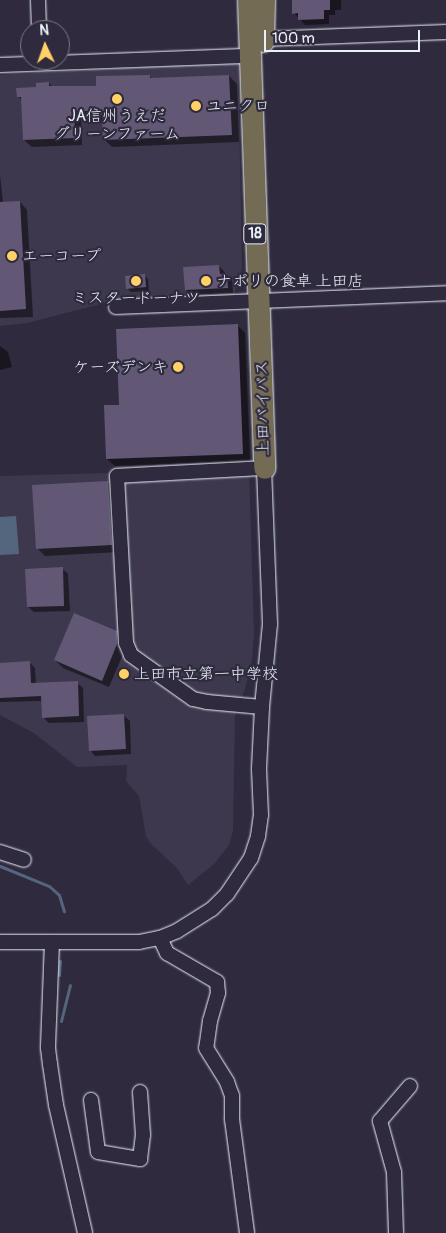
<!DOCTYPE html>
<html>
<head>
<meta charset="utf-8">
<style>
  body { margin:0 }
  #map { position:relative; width:446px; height:1233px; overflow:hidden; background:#2f2a3d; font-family:Pangolin,"Klee One",sans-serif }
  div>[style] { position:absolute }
  .built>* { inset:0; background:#3e384e }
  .water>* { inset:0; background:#54657e }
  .shadow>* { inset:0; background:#0007 }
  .stream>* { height:3px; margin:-1.5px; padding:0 1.5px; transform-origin:1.5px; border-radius:1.5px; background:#54657e }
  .building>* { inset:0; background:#625875 }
  .roads { filter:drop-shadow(0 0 1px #e8f1f8) drop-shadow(0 0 1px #e8f1f8) }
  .minor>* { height:14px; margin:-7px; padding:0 7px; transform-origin:7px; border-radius:7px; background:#2f2a3d }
  .highway>* { height:21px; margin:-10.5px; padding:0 10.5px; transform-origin:10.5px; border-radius:10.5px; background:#746b55 }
  .dots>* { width:14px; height:14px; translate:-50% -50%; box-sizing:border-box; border:2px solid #2f2a3d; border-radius:50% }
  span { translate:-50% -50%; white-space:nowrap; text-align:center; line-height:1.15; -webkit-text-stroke:4.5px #2f2a3d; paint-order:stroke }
  .shield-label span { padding:1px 4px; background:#2f2a3d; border:1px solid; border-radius:4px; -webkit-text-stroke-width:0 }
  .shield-label { font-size:15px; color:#e8f1f8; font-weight:700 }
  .poi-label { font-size:16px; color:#e8f1f8 }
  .left { translate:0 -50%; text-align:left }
  .right { translate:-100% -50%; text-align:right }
  .street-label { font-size:16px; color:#e8f1f8 }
  .north { position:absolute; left:20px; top:20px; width:50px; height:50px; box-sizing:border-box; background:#2f2a3d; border:1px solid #797a88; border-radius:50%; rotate:357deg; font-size:14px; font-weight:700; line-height:20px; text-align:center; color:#e8f1f8 }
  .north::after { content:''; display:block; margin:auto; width:18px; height:22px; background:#ffd166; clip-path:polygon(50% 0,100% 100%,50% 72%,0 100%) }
  .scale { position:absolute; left:264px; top:30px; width:156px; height:22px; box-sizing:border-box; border:2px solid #e8f1f8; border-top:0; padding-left:6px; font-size:15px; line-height:18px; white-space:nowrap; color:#e8f1f8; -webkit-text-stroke:4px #2f2a3d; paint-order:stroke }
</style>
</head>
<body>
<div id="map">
  <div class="built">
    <div style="clip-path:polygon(238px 62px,242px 268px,234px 295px,116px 300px,27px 323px,0 326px,0 75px)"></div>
    <div style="clip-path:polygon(249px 469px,254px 633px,252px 659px,245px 689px,235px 715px,233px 831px,229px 845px,214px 864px,188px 885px,177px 868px,151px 844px,146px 836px,139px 796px,126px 781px,127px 765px,77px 767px,34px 733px,0 715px,0 476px)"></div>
  </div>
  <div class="water">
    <div style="clip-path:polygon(16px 516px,19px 554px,0 555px,0 517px)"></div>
  </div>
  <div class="shadow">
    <div style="clip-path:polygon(293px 0,341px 0,341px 10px,335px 10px,335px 15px,329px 15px,329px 24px,305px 25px,294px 13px)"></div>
    <div style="clip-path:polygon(150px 76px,152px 79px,229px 76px,237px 84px,239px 142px,112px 147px,104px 139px,103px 122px,96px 118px,81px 119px,82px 145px,32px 147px,24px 140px,22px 101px,18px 96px,49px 83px,53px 87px,97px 87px)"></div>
    <div style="clip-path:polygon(0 175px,3px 203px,20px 202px,27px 210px,33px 317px,0 318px)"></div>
    <div style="clip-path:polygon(219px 266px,232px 280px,233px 293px,192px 295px,186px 290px)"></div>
    <div style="clip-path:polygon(145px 276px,148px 279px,149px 291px,131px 292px,127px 288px)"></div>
    <div style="clip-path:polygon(237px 325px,245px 333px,250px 461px,115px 466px,107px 459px,120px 406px)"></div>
    <div style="clip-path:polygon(0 346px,8px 352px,12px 367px,0 370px)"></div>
    <div style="clip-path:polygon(108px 482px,116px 490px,119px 552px,45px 556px,37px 548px)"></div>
    <div style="clip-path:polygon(62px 568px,68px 574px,70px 611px,34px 612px,28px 607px)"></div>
    <div style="clip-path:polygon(116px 632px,124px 640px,124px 652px,109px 687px,63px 668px,55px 660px)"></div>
    <div style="clip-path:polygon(30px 663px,35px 668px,36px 684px,77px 683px,83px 688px,84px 722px,49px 723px,43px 717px,42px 701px,0 702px,0 664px)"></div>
    <div style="clip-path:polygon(124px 716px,130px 721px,131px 754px,95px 756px,90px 750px)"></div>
  </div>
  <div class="stream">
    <div style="left:0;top:866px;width:53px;rotate:22.2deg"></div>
    <div style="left:49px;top:886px;width:13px;rotate:42deg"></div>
    <div style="left:59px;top:895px;width:17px;rotate:73deg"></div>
    <div style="left:59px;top:975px;width:14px;rotate:-86deg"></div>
    <div style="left:61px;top:1021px;width:37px;rotate:-76deg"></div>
  </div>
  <div class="building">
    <div style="clip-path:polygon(292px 0,330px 0,330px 10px,324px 10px,324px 19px,298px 20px,298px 13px,292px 14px)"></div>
    <div style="clip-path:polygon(150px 75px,150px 78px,229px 75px,232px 135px,103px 140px,102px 115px,91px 115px,91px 111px,74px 111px,75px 138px,23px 140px,21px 97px,17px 97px,16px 88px,36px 87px,36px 83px,49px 82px,49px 86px,96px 86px,96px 76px)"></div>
    <div style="clip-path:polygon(20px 201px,26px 309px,0 311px,0 202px)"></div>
    <div style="clip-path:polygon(219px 265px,220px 274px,227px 273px,228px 288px,185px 290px,183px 267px)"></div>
    <div style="clip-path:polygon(145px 274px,146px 287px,126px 289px,125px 276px)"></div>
    <div style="clip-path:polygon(238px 324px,243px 454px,106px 459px,104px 405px,119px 405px,116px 329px)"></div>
    <div style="clip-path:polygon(108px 481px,112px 545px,36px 549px,32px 485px)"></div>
    <div style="clip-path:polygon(63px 567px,64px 606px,27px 607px,25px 569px)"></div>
    <div style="clip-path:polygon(74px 613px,117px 631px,117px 644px,102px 681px,54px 660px)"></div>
    <div style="clip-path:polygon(30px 661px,31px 683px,78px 681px,79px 716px,42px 718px,41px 696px,0 698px,0 663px)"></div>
    <div style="clip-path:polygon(124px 714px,126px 749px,89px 751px,87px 716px)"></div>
  </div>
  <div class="roads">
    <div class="minor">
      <div style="left:38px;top:0;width:30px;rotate:88deg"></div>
      <div style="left:263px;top:39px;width:183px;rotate:-2.2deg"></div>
      <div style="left:0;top:65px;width:250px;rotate:-2.1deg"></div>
      <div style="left:116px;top:307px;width:330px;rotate:-2.4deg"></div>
      <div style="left:0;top:852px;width:25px;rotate:18deg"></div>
      <div style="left:160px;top:938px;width:17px;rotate:65deg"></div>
      <div style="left:167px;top:953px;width:58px;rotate:30.1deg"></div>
      <div style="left:217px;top:982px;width:11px;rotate:85deg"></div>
      <div style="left:218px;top:993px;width:29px;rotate:106deg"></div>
      <div style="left:210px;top:1021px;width:27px;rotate:98deg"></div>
      <div style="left:206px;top:1048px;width:40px;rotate:58deg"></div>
      <div style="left:227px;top:1082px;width:15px;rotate:70deg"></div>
      <div style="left:232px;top:1096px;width:23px;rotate:90deg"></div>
      <div style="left:232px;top:1119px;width:115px;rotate:82.5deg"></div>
      <div style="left:0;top:942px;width:139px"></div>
      <div style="left:139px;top:942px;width:21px;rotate:-11deg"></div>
      <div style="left:160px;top:938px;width:18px;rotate:-22deg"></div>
      <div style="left:177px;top:931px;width:41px;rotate:-32.2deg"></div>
      <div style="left:212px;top:909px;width:21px;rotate:-45deg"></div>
      <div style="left:227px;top:894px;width:43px;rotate:-56.3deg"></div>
      <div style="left:251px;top:858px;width:23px;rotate:-72deg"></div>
      <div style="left:258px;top:836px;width:21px;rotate:-82deg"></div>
      <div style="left:261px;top:815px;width:46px;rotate:-92.5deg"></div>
      <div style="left:259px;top:769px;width:62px;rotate:-87.2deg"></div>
      <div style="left:262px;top:707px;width:83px;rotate:-84.5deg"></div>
      <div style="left:270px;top:624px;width:156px;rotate:-92.2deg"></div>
      <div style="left:264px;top:468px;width:147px;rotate:176.9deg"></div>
      <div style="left:117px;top:476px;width:167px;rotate:86.9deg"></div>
      <div style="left:126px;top:643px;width:13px;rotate:67deg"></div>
      <div style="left:131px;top:655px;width:76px;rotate:35.4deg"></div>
      <div style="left:193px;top:699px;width:14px;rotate:12deg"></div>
      <div style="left:207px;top:702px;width:55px;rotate:5.2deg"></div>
      <div style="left:52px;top:942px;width:106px;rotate:92.2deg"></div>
      <div style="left:48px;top:1048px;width:16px;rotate:83deg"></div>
      <div style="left:50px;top:1064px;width:41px;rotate:81.7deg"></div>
      <div style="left:56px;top:1105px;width:131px;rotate:77.2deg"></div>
      <div style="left:91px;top:1100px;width:52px;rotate:82.3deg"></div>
      <div style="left:98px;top:1152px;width:43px;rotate:9.5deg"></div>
      <div style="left:140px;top:1159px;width:24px;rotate:-83deg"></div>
      <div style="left:143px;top:1135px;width:43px;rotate:-94deg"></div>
      <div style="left:396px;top:1233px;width:61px;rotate:-91.9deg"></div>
      <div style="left:394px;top:1172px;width:53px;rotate:-105.4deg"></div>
      <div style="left:380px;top:1121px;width:46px;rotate:-49.4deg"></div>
    </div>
    <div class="highway">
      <div style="left:248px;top:0;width:468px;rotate:88deg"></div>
      <div style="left:263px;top:41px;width:41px;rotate:-88.6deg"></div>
    </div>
  </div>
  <div class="dots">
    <div style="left:117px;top:99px;background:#ffd166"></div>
    <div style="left:196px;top:106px;background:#ffd166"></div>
    <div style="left:12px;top:256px;background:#ffd166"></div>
    <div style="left:136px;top:281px;background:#ffd166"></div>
    <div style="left:206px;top:281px;background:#ffd166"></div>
    <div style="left:178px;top:367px;background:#ffd166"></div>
    <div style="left:124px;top:674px;background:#ffd166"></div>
  </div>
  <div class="shield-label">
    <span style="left:255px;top:234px">18</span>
  </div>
  <div class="poi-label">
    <span class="left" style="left:206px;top:106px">ユニクロ</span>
    <span style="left:117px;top:125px">JA信州うえだ<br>グリーンファーム</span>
    <span class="left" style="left:22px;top:256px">エーコープ</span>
    <span class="left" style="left:216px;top:281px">ナポリの食卓 上田店</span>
    <span style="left:136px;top:298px">ミスタードーナツ</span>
    <span class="right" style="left:168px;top:367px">ケーズデンキ</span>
    <span class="left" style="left:134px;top:674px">上田市立第一中学校</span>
  </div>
  <div class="street-label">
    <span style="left:263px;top:408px;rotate:-91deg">上田バイパス</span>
  </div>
  <div class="north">N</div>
  <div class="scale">100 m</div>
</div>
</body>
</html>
